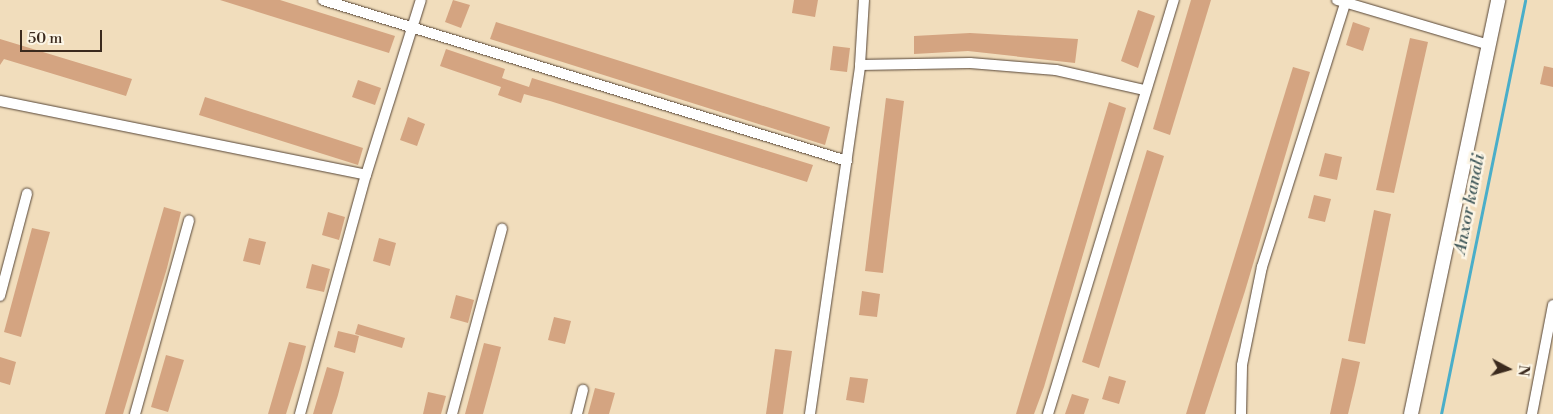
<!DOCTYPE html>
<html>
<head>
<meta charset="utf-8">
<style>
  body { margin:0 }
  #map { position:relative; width:1553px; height:414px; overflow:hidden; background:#f1ddbc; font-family:"Libre Bodoni",serif }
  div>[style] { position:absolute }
  .stream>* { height:3px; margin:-1.5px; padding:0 1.5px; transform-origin:1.5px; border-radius:1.5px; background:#4aaec9 }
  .building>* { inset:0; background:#d4a481 }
  .roads { filter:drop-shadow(0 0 1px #564536) drop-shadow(0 0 1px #564536) }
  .street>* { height:10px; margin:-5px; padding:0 5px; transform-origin:5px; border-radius:5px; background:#fff }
  .secondary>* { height:14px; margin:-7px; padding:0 7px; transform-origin:7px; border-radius:7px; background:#fff }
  span { translate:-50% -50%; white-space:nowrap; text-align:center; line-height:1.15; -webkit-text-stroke:5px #fcf5e5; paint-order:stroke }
  .water-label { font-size:18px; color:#40585a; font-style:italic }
  .north { position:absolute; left:1483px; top:344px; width:50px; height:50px; -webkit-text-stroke:4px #fcf5e5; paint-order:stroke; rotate:96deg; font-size:14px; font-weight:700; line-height:20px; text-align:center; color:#3b2a1e }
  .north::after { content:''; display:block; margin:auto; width:18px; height:22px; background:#3b2a1e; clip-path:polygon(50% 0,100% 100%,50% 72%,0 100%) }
  .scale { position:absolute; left:20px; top:30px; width:82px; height:22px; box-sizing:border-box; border:2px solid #3b2a1e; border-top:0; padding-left:6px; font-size:15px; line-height:18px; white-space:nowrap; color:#3b2a1e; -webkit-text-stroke:4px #fcf5e5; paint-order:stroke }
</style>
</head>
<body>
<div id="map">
  <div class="stream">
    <div style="left:1441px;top:414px;width:422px;rotate:-78.5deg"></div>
  </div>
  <div class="building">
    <div style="clip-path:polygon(220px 0,280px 0,395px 36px,389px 53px)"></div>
    <div style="clip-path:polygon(453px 0,470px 5px,461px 28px,445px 22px)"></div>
    <div style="clip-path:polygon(794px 0,818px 0,815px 17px,792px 13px)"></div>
    <div style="clip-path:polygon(1191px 0,1211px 0,1170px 135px,1153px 129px)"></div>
    <div style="clip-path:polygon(1138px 10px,1155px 16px,1138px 68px,1121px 61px)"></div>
    <div style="clip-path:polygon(496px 22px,830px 127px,825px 145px,490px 39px)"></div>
    <div style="clip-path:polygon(1353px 22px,1370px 28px,1363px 51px,1346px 45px)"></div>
    <div style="clip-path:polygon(970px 33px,1078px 39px,1075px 63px,968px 51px,914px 54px,914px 36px)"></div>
    <div style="clip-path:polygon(1410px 38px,1428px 42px,1394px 193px,1376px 190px)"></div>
    <div style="clip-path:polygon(0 39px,132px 79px,126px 96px,4px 59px,0 65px)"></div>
    <div style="clip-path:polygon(833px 46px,850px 48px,847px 72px,830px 70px)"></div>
    <div style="clip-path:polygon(446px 49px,505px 69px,502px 78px,529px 87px,532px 78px,813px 165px,807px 182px,550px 101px,524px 94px,521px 103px,498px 95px,501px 87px,440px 66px)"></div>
    <div style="clip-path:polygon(1544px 66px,1553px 68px,1553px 87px,1540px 84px)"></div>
    <div style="clip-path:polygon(1293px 67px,1310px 72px,1245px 291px,1205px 414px,1186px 414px)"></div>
    <div style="clip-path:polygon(358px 80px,381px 88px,375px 105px,352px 97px)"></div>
    <div style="clip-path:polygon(205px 97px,363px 148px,358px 165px,199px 115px)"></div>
    <div style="clip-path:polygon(886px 98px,904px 101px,883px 273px,865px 271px)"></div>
    <div style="clip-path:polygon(1109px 102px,1126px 108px,1044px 387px,1034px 414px,1016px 414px)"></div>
    <div style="clip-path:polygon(408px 117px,425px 124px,417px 146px,400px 140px)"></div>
    <div style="clip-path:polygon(1147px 150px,1164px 156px,1099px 368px,1082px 362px)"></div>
    <div style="clip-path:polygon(1325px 153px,1342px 157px,1337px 180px,1319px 176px)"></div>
    <div style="clip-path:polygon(1314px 195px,1331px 199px,1325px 222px,1308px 218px)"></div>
    <div style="clip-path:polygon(164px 207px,181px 212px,167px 268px,123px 414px,105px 414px)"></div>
    <div style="clip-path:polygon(1374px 210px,1391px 214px,1365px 344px,1348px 341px)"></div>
    <div style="clip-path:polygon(328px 212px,345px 217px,339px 240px,322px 235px)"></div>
    <div style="clip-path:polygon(32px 228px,50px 232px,21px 337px,4px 332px)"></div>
    <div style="clip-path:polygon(249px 238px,266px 242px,260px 265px,243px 261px)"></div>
    <div style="clip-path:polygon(379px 238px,396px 243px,390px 266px,373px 261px)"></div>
    <div style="clip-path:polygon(312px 264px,330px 269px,324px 292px,306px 288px)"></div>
    <div style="clip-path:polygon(862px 291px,880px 294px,877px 317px,859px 315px)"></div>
    <div style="clip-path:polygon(456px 295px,474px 300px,468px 323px,450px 318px)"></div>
    <div style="clip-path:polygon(554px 317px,571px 321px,565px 344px,548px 340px)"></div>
    <div style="clip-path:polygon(358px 324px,405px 338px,402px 348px,355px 334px)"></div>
    <div style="clip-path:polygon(338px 331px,359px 336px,355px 353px,334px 347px)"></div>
    <div style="clip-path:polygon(289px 342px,306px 346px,300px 369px,286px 414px,268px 414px)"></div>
    <div style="clip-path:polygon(484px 343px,501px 347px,495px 370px,483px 414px,465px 414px)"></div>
    <div style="clip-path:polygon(775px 349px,792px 351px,783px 414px,766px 414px)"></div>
    <div style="clip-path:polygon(166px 355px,184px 360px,168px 412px,151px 407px)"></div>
    <div style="clip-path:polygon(0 357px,16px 362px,10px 385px,0 382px)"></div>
    <div style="clip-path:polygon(1342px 358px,1360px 362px,1355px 385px,1348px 414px,1330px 414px)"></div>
    <div style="clip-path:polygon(327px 367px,344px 372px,338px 395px,332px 414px,313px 414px)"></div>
    <div style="clip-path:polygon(1109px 376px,1126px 381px,1119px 404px,1102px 399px)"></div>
    <div style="clip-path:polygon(850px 377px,868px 379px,864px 403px,846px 400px)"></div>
    <div style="clip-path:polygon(595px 388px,615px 393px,609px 414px,588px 414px)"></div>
    <div style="clip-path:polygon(428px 392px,446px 396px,441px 414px,423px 414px)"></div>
    <div style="clip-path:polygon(1072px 394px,1089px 399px,1084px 414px,1065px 414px)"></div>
  </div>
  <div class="roads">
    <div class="street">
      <div style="left:323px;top:0;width:548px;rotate:17.08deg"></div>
      <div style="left:1337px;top:0;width:159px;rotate:16.5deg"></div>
      <div style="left:860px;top:65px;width:110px;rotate:-1deg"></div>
      <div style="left:970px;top:63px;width:86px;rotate:4.7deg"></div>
      <div style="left:1056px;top:70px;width:91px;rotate:12.7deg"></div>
      <div style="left:0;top:101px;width:373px;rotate:11.4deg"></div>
      <div style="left:0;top:296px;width:106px;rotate:-75.2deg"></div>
      <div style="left:135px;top:414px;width:201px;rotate:-74.4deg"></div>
      <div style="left:300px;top:414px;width:248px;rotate:-74.6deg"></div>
      <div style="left:366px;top:175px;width:183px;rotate:-72.6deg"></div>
      <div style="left:452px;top:414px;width:192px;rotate:-74.9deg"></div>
      <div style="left:577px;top:414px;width:25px;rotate:-76deg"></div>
      <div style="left:810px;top:414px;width:353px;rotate:-81.8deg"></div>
      <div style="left:860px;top:65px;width:65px;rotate:-86.5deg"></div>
      <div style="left:1048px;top:414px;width:433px;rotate:-73.1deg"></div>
      <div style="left:1241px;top:414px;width:49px;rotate:-88.8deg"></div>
      <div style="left:1242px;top:365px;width:100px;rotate:-78.5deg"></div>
      <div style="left:1262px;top:267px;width:277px;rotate:-72.5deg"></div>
      <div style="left:1532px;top:414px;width:111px;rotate:-79.1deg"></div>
    </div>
    <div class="secondary">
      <div style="left:1411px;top:414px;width:423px;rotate:-78.1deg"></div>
    </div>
  </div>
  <div class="water-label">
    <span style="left:1470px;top:204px;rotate:-79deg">Anxor kanali</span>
  </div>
  <div class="north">N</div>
  <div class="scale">50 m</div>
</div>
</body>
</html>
